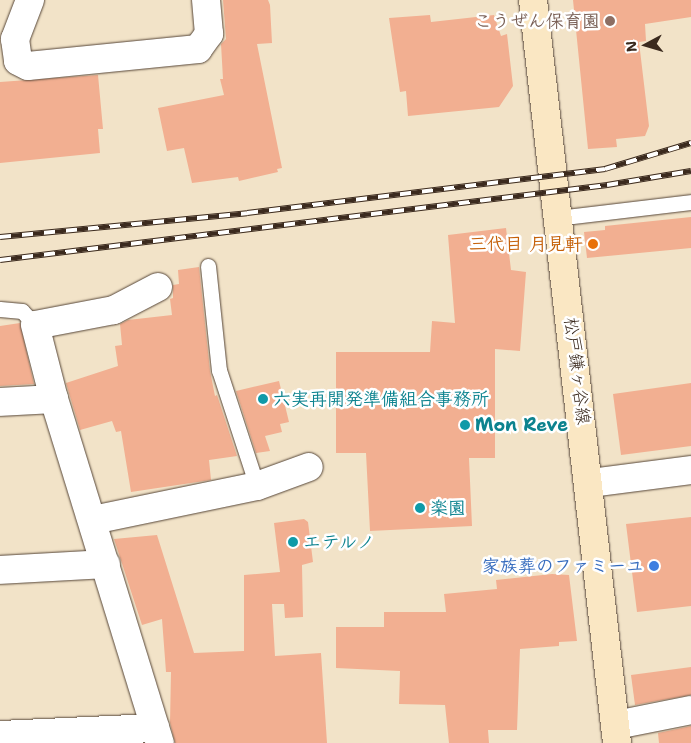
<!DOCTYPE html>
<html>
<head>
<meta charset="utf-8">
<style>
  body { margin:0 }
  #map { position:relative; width:691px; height:743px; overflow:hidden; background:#f2e3c8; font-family:"Shantell Sans","Klee One",sans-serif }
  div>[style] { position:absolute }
  .building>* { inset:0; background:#f2af91 }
  .roads { filter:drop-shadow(0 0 1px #564638) drop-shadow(0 0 1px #564638) }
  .service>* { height:15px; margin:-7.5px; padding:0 7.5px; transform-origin:7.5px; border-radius:7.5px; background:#fff }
  .minor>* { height:28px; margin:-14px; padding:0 14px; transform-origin:14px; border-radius:14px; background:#fff }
  .tertiary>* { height:28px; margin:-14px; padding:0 14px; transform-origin:14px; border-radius:14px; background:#fff }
  .secondary>* { height:28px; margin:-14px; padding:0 14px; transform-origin:14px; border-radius:14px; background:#fae7c3 }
  .rail>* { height:5.5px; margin-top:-2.75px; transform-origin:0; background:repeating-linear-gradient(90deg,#fff 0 11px,#3b2a1e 0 22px); box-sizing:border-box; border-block:1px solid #3b2a1e }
  .dots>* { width:14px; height:14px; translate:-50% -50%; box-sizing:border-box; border:2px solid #fff; border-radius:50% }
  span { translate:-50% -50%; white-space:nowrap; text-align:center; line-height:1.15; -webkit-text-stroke:5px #fff; paint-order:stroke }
  .education-label { font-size:18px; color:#785e54; font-weight:700 }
  .right { translate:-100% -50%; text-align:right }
  .food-label { font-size:18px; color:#c56008; font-weight:700 }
  .street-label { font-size:18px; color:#3b2a1e }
  .culture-label { font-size:18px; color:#0d838f; font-weight:700 }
  .left { translate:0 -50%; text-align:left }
  .shop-label { font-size:18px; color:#366cbe; font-weight:700 }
  .north { position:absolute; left:621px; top:20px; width:50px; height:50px; -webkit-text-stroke:4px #fff; paint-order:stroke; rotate:264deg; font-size:14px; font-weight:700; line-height:20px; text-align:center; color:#3b2a1e }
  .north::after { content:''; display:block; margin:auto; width:18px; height:22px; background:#3b2a1e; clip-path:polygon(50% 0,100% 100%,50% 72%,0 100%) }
</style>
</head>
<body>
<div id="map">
  <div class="building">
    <div style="clip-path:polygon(223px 0,268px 0,270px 5px,272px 43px,257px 44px,282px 168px,277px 169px,278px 172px,239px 181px,238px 177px,192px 183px,184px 148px,167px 151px,158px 108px,224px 95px,220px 79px,223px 79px,221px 44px,226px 39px)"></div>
    <div style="clip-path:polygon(573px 0,691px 0,691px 17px,645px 24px,646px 41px,639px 42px,649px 126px,645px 136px,616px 139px,617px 147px,588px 149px)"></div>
    <div style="clip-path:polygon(430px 15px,431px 22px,494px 15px,501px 36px,507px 34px,513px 86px,499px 107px,408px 116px,406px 91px,400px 92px,389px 18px)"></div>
    <div style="clip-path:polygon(98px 75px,103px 129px,98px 129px,100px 153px,0 163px,0 82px)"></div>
    <div style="clip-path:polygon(691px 217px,691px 248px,587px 258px,584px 232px,605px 230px,605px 226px)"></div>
    <div style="clip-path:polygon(506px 228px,511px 270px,526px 272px,520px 351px,495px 349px,495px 458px,469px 458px,472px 526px,370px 531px,366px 453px,336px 453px,336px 352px,430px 352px,432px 321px,455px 323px,448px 235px)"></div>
    <div style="clip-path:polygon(199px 267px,210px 371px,215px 396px,217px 395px,237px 456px,209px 460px,211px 480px,131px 492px,121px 431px,116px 432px,112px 421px,80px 430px,66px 383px,118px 366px,115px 346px,122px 345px,120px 324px,128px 320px,172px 315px,170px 299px,173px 298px,173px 285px,179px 284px,178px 270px)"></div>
    <div style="clip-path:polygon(20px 323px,34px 384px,0 386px,0 326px)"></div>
    <div style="clip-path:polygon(279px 381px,289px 422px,280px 424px,282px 432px,265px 436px,270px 451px,256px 453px,236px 391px)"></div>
    <div style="clip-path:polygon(691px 383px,691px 446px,621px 455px,613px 394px)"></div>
    <div style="clip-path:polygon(691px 517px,691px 606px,637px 612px,626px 524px)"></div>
    <div style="clip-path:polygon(304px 519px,308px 522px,313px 562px,302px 565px,303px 617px,285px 618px,284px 604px,272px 604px,275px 656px,321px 653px,327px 743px,175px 743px,170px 723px,171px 672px,166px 672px,162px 619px,142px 625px,114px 539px,157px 535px,194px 653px,244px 651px,244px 575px,280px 572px,274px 523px)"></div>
    <div style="clip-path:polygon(552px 574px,569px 575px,577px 641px,559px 642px,559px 646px,520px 649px,517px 730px,488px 730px,489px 743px,449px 743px,445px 705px,399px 704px,400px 671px,336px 668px,336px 627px,384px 627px,384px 612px,446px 612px,444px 594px,497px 589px,496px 580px)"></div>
    <div style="clip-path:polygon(691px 667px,691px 695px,635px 705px,631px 675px)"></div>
    <div style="clip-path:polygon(691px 726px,691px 743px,659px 743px,658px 733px)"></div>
  </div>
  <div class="roads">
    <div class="service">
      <div style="left:557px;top:218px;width:135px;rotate:-6.8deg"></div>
      <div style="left:208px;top:266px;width:105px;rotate:84deg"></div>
      <div style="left:219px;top:370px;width:122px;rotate:71.9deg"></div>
      <div style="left:0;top:309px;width:22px;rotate:5deg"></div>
      <div style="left:22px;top:311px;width:19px;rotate:47deg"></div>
    </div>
    <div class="minor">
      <div style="left:30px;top:0;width:42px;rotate:111deg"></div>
      <div style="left:15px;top:39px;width:22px;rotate:82deg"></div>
      <div style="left:18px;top:61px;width:11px;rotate:27deg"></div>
      <div style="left:28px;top:66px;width:171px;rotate:-5.7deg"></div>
      <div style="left:198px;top:49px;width:19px;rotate:-54deg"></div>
      <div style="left:209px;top:34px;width:34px;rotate:-95deg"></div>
      <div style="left:158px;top:287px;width:50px;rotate:152.4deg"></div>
      <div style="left:114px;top:310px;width:80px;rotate:169.2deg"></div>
      <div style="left:35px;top:325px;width:76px;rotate:75.6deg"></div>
      <div style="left:54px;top:399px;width:360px;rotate:72.9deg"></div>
      <div style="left:0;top:402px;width:54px;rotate:-3.2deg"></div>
      <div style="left:93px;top:520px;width:167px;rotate:-11.7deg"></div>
      <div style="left:257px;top:486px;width:55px;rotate:-20.1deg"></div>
      <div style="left:0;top:570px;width:106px;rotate:-3.2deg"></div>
      <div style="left:616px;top:725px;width:76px;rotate:-11.3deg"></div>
      <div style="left:0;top:735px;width:155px;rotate:-2.6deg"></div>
    </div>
    <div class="tertiary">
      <div style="left:590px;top:483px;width:102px;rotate:-7.3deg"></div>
    </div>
    <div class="secondary">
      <div style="left:533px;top:0;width:748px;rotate:83.55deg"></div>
    </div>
  </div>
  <div class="rail">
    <div style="left:0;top:237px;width:248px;rotate:-5.5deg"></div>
    <div style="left:247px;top:213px;width:361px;rotate:-7deg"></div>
    <div style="left:605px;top:169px;width:90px;rotate:-16.8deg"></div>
    <div style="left:0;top:260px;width:612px;rotate:-7.04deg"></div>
    <div style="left:607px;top:185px;width:85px;rotate:-9.5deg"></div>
  </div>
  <div class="dots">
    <div style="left:610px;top:21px;background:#8d6e63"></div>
    <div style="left:593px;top:244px;background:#e8710a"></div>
    <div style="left:263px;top:399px;background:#0f9aa8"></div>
    <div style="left:465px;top:425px;background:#0f9aa8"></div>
    <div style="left:420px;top:508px;background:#0f9aa8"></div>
    <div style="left:293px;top:542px;background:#0f9aa8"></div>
    <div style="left:654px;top:566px;background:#3f7fe0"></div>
  </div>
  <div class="education-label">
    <span class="right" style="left:600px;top:21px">こうぜん保育園</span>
  </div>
  <div class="food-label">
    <span class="right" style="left:583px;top:244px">三代目 月見軒</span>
  </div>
  <div class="street-label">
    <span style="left:577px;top:371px;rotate:83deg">松戸鎌ヶ谷線</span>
  </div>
  <div class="culture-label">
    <span class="left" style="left:273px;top:399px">六実再開発準備組合事務所</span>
    <span class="left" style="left:475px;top:425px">Mon Reve</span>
    <span class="left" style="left:430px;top:508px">楽園</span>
    <span class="left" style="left:303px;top:542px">エテルノ</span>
  </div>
  <div class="shop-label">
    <span class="right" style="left:644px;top:566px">家族葬のファミーユ</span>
  </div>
  <div class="north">N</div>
</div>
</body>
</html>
